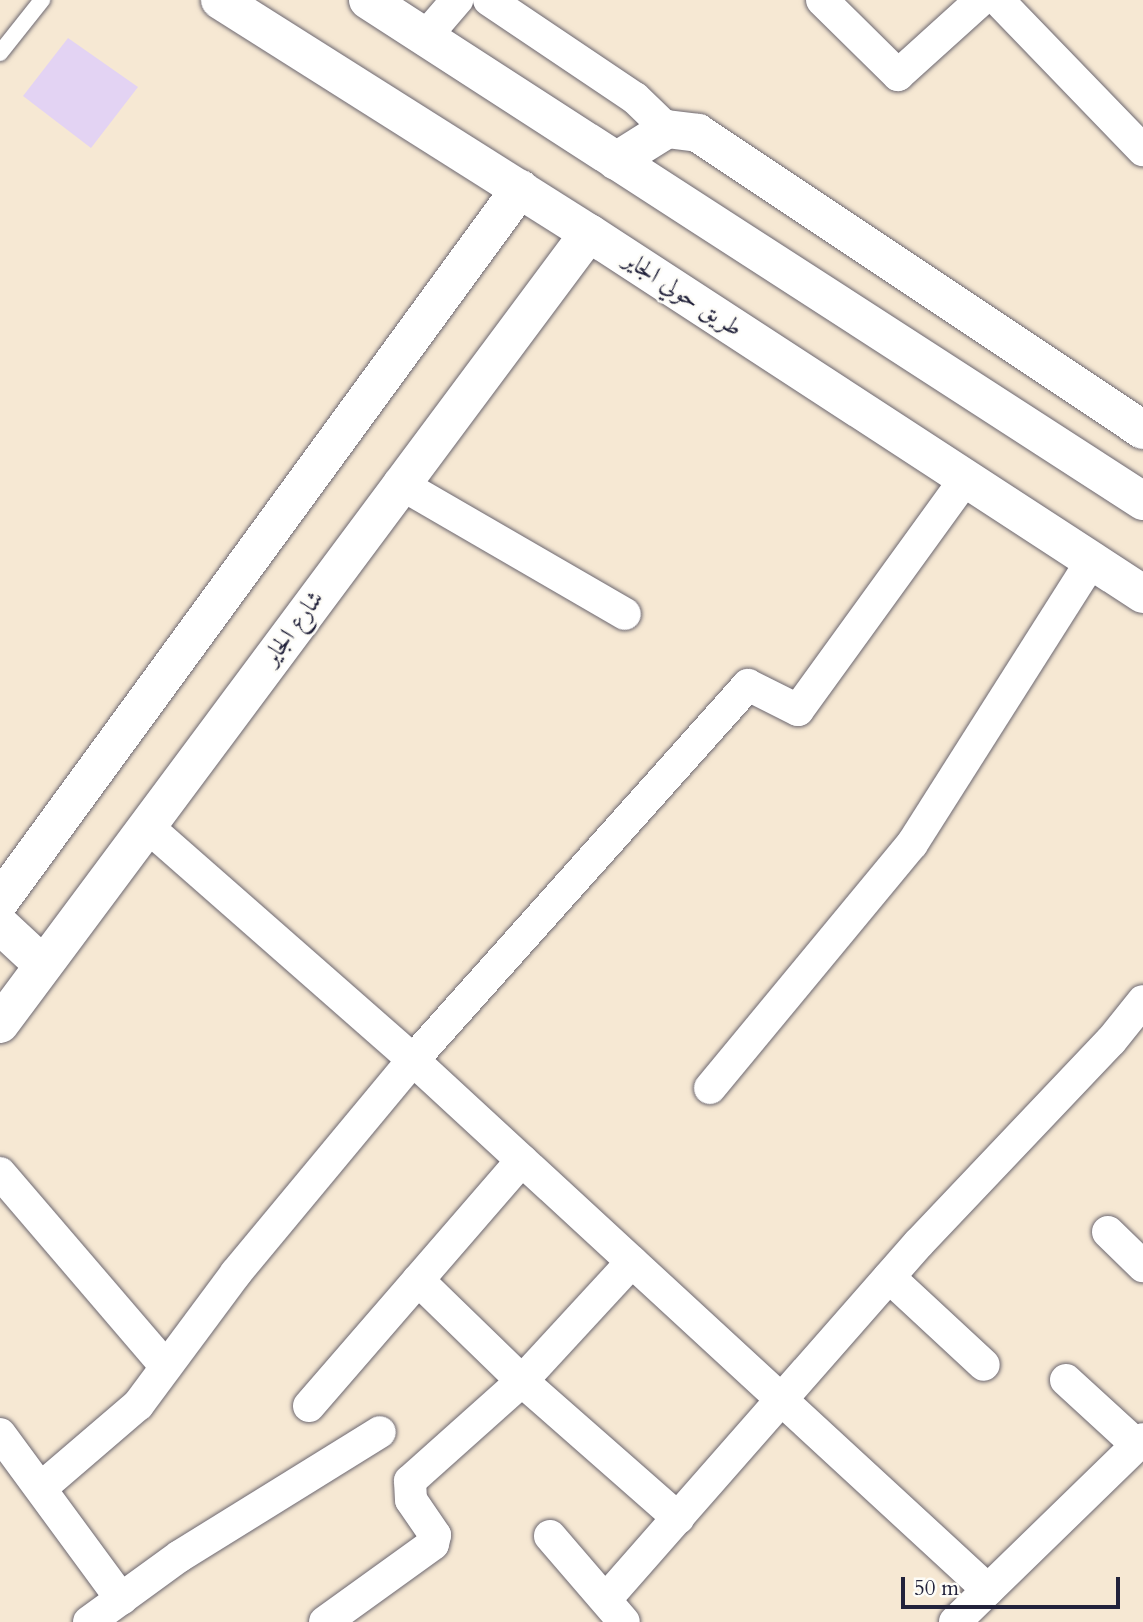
<!DOCTYPE html>
<html>
<head>
<meta charset="utf-8">
<style>
  body { margin:0 }
  #map { position:relative; width:1143px; height:1622px; overflow:hidden; background:#f6e8d3; font-family:Cardo,Amiri,serif }
  div>[style] { position:absolute }
  .built>* { inset:0; background:#e3d3f3 }
  .roads { filter:drop-shadow(0 0 2px #6c6770) drop-shadow(0 0 2px #6c6770) }
  .lane>* { height:16px; margin:-8px; padding:0 8px; transform-origin:8px; border-radius:8px; background:#fff }
  .street>* { height:32px; margin:-16px; padding:0 16px; transform-origin:16px; border-radius:16px; background:#fff }
  .secondary>* { height:38px; margin:-19px; padding:0 19px; transform-origin:19px; border-radius:19px; background:#fff }
  .highway>* { height:38px; margin:-19px; padding:0 19px; transform-origin:19px; border-radius:19px; background:#fff }
  span { translate:-50% -50%; white-space:nowrap; text-align:center; line-height:1.15; -webkit-text-stroke:5px #fdfcf7; paint-order:stroke }
  .street-label { font-size:24px; color:#22223b }
  .scale { position:absolute; left:901px; top:1577px; width:219px; height:32px; box-sizing:border-box; border:4px solid #22223b; border-top:0; padding-left:9px; font-size:21px; line-height:24px; white-space:nowrap; color:#22223b; -webkit-text-stroke:5px #fdfcf7; paint-order:stroke }
</style>
</head>
<body>
<div id="map">
  <div class="built">
    <div style="clip-path:polygon(68px 38px,138px 87px,91px 148px,23px 96px)"></div>
  </div>
  <div class="roads">
    <div class="lane">
      <div style="left:0;top:53px;width:68px;rotate:-51.6deg"></div>
    </div>
    <div class="street">
      <div style="left:489px;top:0;width:176px;rotate:33.9deg"></div>
      <div style="left:635px;top:98px;width:45px;rotate:44.1deg"></div>
      <div style="left:822px;top:0;width:107px;rotate:44.6deg"></div>
      <div style="left:898px;top:75px;width:112px;rotate:-42.1deg"></div>
      <div style="left:998px;top:0;width:209px;rotate:46deg"></div>
      <div style="left:426px;top:36px;width:48px;rotate:-49.3deg"></div>
      <div style="left:399px;top:483px;width:261px;rotate:30.1deg"></div>
      <div style="left:148px;top:827px;width:353px;rotate:41.3deg"></div>
      <div style="left:413px;top:1060px;width:782px;rotate:42.67deg"></div>
      <div style="left:710px;top:1088px;width:317px;rotate:-50.4deg"></div>
      <div style="left:912px;top:844px;width:336px;rotate:-57.6deg"></div>
      <div style="left:0;top:1173px;width:255px;rotate:49.4deg"></div>
      <div style="left:1108px;top:1232px;width:49px;rotate:44.2deg"></div>
      <div style="left:889px;top:1277px;width:129px;rotate:42.8deg"></div>
      <div style="left:418px;top:1280px;width:145px;rotate:44.2deg"></div>
      <div style="left:522px;top:1381px;width:208px;rotate:41.3deg"></div>
      <div style="left:1066px;top:1380px;width:96px;rotate:42.5deg"></div>
      <div style="left:309px;top:1406px;width:325px;rotate:-49.1deg"></div>
      <div style="left:0;top:1434px;width:205px;rotate:53.7deg"></div>
      <div style="left:41px;top:1488px;width:128px;rotate:-40.6deg"></div>
      <div style="left:138px;top:1405px;width:164px;rotate:-53.4deg"></div>
      <div style="left:236px;top:1273px;width:277px;rotate:-50.3deg"></div>
      <div style="left:413px;top:1060px;width:503px;rotate:-48.22deg"></div>
      <div style="left:748px;top:685px;width:56px;rotate:26.6deg"></div>
      <div style="left:798px;top:710px;width:286px;rotate:-54.1deg"></div>
      <div style="left:550px;top:1536px;width:113px;rotate:49.3deg"></div>
      <div style="left:607px;top:1598px;width:473px;rotate:-48.7deg"></div>
      <div style="left:919px;top:1243px;width:279px;rotate:-46.5deg"></div>
      <div style="left:1111px;top:1041px;width:51px;rotate:-51.3deg"></div>
      <div style="left:89px;top:1622px;width:112px;rotate:-36deg"></div>
      <div style="left:180px;top:1556px;width:235px;rotate:-31.8deg"></div>
      <div style="left:325px;top:1622px;width:133px;rotate:-35.8deg"></div>
      <div style="left:433px;top:1544px;width:9px;rotate:-77deg"></div>
      <div style="left:435px;top:1535px;width:42px;rotate:-124.4deg"></div>
      <div style="left:411px;top:1500px;width:19px;rotate:-93deg"></div>
      <div style="left:410px;top:1481px;width:150px;rotate:-41.8deg"></div>
      <div style="left:522px;top:1381px;width:162px;rotate:-47.3deg"></div>
      <div style="left:955px;top:1622px;width:262px;rotate:-44.2deg"></div>
    </div>
    <div class="secondary">
      <div style="left:616px;top:161px;width:60px;rotate:-32.1deg"></div>
      <div style="left:667px;top:129px;width:31px;rotate:7deg"></div>
      <div style="left:698px;top:133px;width:535px;rotate:33.72deg"></div>
      <div style="left:0;top:901px;width:882px;rotate:-53.86deg"></div>
      <div style="left:0;top:925px;width:59px;rotate:42.9deg"></div>
      <div style="left:0;top:1024px;width:986px;rotate:-53.33deg"></div>
    </div>
    <div class="highway">
      <div style="left:220px;top:0;width:436px;rotate:32.3deg"></div>
      <div style="left:589px;top:233px;width:661px;rotate:33.09deg"></div>
      <div style="left:368px;top:0;width:923px;rotate:32.88deg"></div>
    </div>
  </div>
  <div class="street-label">
    <span style="left:683px;top:294px;rotate:33deg">طريق حولي الجاير</span>
    <span style="left:293px;top:628px;rotate:-54deg">شارع الجاير</span>
  </div>
  <div class="scale">50 m</div>
</div>
</body>
</html>
